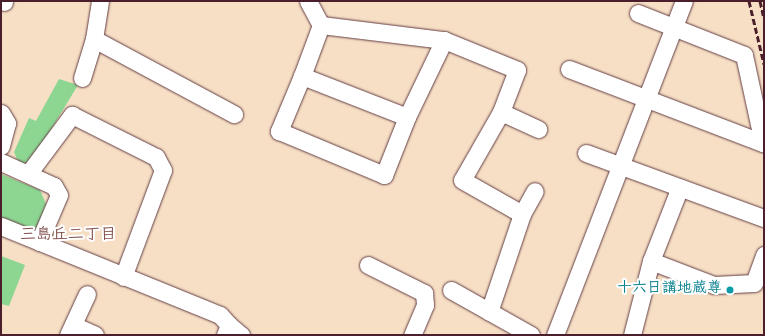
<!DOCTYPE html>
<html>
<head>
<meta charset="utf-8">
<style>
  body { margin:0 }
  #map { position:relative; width:765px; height:336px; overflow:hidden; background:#f6dfc5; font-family:Dekko,"Klee One",sans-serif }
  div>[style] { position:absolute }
  .green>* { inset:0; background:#8dd692 }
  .roads { filter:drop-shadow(0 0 1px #643c42) drop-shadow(0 0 1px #643c42) }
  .minor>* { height:17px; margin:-8.5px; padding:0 8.5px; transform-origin:8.5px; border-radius:8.5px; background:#fff }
  .rail>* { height:3px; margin-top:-1.5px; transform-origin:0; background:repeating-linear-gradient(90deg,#4a1f2b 0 6px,transparent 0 9px) }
  .dots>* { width:11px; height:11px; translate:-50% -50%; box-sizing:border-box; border:2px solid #fff; border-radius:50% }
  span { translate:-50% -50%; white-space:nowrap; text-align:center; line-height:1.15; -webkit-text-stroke:4px #fff; paint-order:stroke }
  .culture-label { font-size:15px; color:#0d838f; font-weight:700 }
  .right { translate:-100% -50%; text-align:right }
  .neighbourhood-label { font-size:16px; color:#83534e; font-weight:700 }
  .frame { position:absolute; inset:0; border:2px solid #4a1f2b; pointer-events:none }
</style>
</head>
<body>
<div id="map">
  <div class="green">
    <div style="clip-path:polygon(59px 79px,78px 85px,32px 161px,19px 164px,14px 152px,29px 118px,36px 121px)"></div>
    <div style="clip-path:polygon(1px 174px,40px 190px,46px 204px,35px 232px,1px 218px)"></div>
    <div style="clip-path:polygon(1px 256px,25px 265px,9px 306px,1px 304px)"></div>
  </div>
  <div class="roads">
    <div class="minor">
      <div style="left:308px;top:1px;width:27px;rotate:62deg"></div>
      <div style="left:4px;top:2px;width:1px;rotate:-90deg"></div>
      <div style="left:321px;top:25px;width:124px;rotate:7deg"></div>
      <div style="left:444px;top:40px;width:85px;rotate:115.7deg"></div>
      <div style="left:407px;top:117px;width:113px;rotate:-158.7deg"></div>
      <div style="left:302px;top:76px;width:54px;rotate:-69.6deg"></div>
      <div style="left:94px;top:39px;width:159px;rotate:28.2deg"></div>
      <div style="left:444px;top:40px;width:79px;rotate:22.3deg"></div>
      <div style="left:517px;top:70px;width:45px;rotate:110.9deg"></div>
      <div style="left:501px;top:112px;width:78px;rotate:119.8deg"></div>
      <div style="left:462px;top:180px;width:69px;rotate:29.5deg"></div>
      <div style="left:522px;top:214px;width:103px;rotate:108.6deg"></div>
      <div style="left:569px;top:69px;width:208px;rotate:20.9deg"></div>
      <div style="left:763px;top:143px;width:90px;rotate:-102.2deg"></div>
      <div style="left:744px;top:55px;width:114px;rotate:-158.4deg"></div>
      <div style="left:302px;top:76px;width:60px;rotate:112.7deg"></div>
      <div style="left:279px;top:131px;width:114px;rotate:22.7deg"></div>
      <div style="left:384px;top:175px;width:62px;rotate:-68.4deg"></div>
      <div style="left:82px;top:78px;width:41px;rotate:-72.9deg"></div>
      <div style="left:94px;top:39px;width:38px;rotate:-81deg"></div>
      <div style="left:501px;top:112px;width:41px;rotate:24.7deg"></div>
      <div style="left:1px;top:113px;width:12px;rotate:59deg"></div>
      <div style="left:7px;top:123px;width:24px;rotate:105deg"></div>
      <div style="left:586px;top:153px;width:189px;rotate:20.1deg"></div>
      <div style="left:1px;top:162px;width:58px;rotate:24.4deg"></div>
      <div style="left:54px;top:186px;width:10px;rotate:61deg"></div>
      <div style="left:59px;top:195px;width:51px;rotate:113.1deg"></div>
      <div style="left:28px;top:174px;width:74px;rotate:-53.3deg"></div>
      <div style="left:72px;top:115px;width:94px;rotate:26.6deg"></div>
      <div style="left:156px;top:157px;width:15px;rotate:62deg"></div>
      <div style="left:163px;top:170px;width:114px;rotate:110.5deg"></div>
      <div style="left:522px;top:214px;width:26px;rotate:-61deg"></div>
      <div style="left:1px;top:226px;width:236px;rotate:22.1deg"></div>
      <div style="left:220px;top:315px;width:13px;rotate:48deg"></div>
      <div style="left:229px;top:325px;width:11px;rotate:112deg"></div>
      <div style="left:651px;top:261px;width:67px;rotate:20.9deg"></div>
      <div style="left:714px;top:285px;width:40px;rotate:-2.9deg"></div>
      <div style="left:754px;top:283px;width:30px;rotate:-70deg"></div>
      <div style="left:368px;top:265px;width:63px;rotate:26.6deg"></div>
      <div style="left:424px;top:293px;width:12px;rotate:85deg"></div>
      <div style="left:425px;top:305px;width:33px;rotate:113deg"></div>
      <div style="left:451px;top:290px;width:92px;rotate:29.4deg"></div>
      <div style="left:73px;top:325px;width:24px;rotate:24deg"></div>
      <div style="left:229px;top:325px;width:16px;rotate:40deg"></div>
      <div style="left:68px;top:335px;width:45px;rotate:-65.1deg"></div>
      <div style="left:555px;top:335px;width:358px;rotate:-68.9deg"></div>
      <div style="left:632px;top:335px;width:76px;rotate:-75.6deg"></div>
      <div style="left:651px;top:261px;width:79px;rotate:-68.6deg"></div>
    </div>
  </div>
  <div class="rail">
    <div style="left:749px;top:1px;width:65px;rotate:76.6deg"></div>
    <div style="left:760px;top:1px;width:17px;rotate:77deg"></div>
  </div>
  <div class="dots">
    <div style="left:730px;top:290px;background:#0f9aa8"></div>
  </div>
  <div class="culture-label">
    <span class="right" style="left:722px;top:290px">十六日講地蔵尊</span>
  </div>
  <div class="neighbourhood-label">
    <span style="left:68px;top:236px">三島丘二丁目</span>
  </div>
  <div class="frame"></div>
</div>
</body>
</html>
